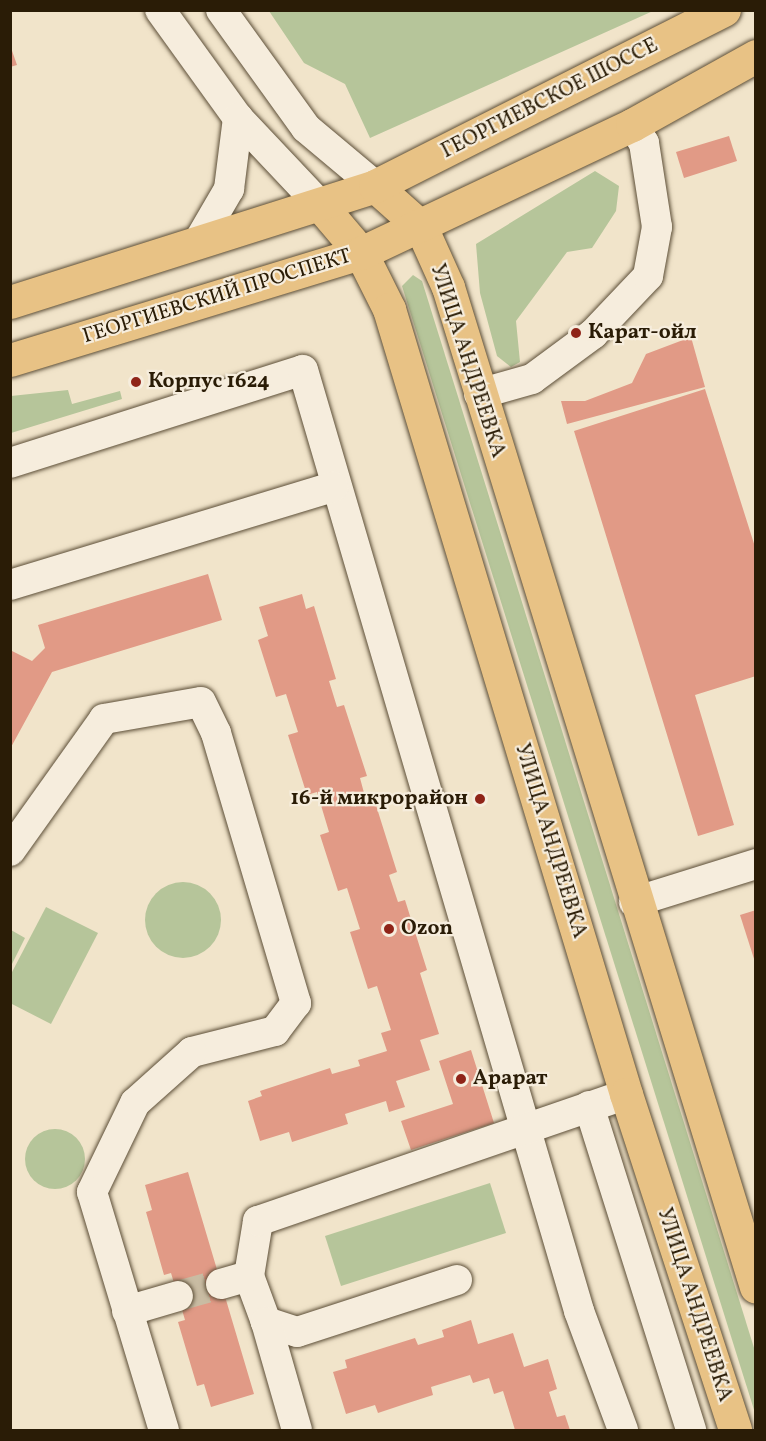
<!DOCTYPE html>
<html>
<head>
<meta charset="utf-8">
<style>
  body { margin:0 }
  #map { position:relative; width:766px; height:1441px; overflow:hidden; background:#f1e4ca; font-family:Vollkorn,serif }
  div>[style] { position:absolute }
  .green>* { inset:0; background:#b6c59a }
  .round { border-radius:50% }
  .building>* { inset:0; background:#e19a86 }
  .minor-tunnel>* { height:30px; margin-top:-15px; transform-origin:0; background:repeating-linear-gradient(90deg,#c9bca3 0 30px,transparent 0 45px) }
  .roads { filter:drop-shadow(0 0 2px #5c4e37) drop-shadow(0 0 2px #5c4e37) }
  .minor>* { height:30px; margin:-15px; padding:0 15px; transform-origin:15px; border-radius:15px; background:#f6eddd }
  .major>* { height:33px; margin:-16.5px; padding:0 16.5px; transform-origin:16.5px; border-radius:16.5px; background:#e8c285 }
  .dots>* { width:16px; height:16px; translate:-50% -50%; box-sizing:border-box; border:3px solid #f6eddd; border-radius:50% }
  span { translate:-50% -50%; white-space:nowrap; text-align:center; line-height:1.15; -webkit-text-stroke:4.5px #f6eddd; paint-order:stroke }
  .street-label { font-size:21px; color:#2a1c06 }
  .poi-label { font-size:21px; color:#2a1c06; font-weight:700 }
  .left { translate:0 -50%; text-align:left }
  .right { translate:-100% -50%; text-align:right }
  .frame { position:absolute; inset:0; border:12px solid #2a1c06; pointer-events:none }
</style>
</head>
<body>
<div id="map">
  <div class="green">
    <div style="clip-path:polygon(269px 11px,653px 11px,370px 138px,345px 84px,304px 63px)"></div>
    <div style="clip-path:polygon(595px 171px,619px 186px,616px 211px,592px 248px,567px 252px,516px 321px,520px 362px,511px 367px,497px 356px,480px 293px,476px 244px)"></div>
    <div style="clip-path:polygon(413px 275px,422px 281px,755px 1351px,755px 1413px,402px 286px)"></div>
    <div style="clip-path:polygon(68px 390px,72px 404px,120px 391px,122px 399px,11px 433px,11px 396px)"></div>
    <div class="round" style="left:145px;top:882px;width:76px;height:76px"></div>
    <div style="clip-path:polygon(46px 907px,98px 933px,51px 1024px,10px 1003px,11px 974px)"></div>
    <div style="clip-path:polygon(11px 930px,25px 938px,11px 966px)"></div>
    <div class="round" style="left:25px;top:1129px;width:60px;height:60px"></div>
    <div style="clip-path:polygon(490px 1183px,506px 1233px,341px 1286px,325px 1236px)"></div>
  </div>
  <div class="building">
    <div style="clip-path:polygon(10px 45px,17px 65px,10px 67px)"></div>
    <div style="clip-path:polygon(729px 136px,737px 161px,684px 178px,676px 152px)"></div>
    <div style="clip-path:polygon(691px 337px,705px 387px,567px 424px,561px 401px,585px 401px,632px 383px,646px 354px)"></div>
    <div style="clip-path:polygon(705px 389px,756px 550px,756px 676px,695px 695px,734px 825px,698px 836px,574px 431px)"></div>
    <div style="clip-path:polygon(208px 574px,222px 620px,52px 672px,10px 749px,10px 650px,32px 661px,45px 648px,38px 625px)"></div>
    <div style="clip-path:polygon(302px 594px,306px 609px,314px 606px,336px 679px,329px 681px,337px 707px,344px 705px,367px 776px,360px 778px,367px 804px,375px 802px,397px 872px,389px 875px,398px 902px,405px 900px,427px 970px,420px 973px,439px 1034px,420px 1040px,430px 1070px,396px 1081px,405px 1107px,389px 1112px,386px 1101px,345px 1114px,348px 1124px,292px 1142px,289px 1132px,260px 1141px,248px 1101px,262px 1096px,260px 1091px,330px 1068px,332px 1074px,360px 1066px,358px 1060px,387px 1051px,381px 1033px,391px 1030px,377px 986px,368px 989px,350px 932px,360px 929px,347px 888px,338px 891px,320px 835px,329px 832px,317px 792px,307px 795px,288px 735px,298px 732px,286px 694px,276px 697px,258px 640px,268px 636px,259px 607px)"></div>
    <div style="clip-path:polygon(756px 910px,756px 962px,755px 962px,740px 915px)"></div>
    <div style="clip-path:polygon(471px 1050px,494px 1123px,411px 1150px,401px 1121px,453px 1104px,439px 1061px)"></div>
    <div style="clip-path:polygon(188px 1172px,254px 1394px,211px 1407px,204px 1384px,197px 1386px,178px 1322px,185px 1320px,178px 1296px,171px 1273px,164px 1275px,146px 1212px,152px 1210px,145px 1185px)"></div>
    <div style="clip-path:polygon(471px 1320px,478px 1344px,513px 1333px,524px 1367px,548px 1359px,557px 1389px,549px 1392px,557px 1417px,565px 1415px,570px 1430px,515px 1430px,503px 1391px,494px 1394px,489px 1378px,473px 1383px,470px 1375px,431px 1387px,433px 1395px,405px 1404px,378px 1413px,375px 1405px,346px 1414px,333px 1372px,347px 1368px,345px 1360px,415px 1338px,418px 1345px,444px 1337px,442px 1330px)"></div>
  </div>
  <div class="minor-tunnel">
    <div style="left:178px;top:1296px;width:45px;rotate:-15.6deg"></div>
  </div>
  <div class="roads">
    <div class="minor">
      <div style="left:160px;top:10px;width:133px;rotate:54.2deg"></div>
      <div style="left:238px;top:118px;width:121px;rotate:46.7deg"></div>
      <div style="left:221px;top:10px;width:145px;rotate:54.2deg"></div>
      <div style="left:306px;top:128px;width:90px;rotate:40deg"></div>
      <div style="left:197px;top:244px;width:64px;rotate:-59.8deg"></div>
      <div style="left:229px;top:189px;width:72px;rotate:-82.8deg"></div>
      <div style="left:479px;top:394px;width:55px;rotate:-15.8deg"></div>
      <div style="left:532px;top:379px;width:76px;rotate:-36.4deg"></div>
      <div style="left:593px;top:334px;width:80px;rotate:-46.5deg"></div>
      <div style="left:648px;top:276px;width:50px;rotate:-79.6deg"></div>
      <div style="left:657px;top:227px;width:85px;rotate:-98.8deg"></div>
      <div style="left:644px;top:143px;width:22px;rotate:-124deg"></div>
      <div style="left:10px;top:463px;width:307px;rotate:-17.6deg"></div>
      <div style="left:303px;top:370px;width:981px;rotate:73.65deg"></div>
      <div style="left:579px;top:1311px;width:127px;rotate:69.7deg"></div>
      <div style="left:10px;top:585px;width:338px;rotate:-16.9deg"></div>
      <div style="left:10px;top:851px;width:162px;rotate:-54.5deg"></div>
      <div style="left:104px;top:719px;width:98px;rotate:-9.9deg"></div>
      <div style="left:201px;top:702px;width:34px;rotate:64deg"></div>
      <div style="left:216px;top:733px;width:282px;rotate:73.5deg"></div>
      <div style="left:296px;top:1003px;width:35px;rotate:127deg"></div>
      <div style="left:275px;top:1031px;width:86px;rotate:165.8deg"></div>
      <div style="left:192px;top:1052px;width:76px;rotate:138.2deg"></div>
      <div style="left:135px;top:1103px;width:99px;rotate:115.8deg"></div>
      <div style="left:92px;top:1192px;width:249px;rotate:73.2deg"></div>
      <div style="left:634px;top:902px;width:128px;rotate:-17.3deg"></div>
      <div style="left:589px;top:1106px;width:340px;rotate:72.5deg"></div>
      <div style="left:457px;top:1280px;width:168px;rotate:162deg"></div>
      <div style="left:297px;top:1332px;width:33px;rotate:-162deg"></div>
      <div style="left:266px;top:1322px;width:49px;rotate:-110.3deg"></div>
      <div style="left:249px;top:1276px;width:56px;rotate:-80.7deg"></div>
      <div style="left:258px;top:1221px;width:389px;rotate:-19deg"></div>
      <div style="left:221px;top:1284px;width:29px;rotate:-16deg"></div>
      <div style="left:127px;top:1311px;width:53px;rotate:-16.4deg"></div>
      <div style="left:266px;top:1322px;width:112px;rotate:74deg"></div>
    </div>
    <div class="major">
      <div style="left:375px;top:186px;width:62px;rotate:41.7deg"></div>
      <div style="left:421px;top:227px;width:66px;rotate:65.8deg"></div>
      <div style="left:448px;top:287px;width:1046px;rotate:72.88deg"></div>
      <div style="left:321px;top:206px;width:62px;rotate:49.6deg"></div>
      <div style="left:361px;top:253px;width:63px;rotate:63.4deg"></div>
      <div style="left:389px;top:309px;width:820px;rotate:73.2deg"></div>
      <div style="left:626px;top:1094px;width:353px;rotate:72deg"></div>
      <div style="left:10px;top:302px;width:383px;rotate:-17.6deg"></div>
      <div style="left:375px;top:186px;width:391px;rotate:-26.8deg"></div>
      <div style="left:10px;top:360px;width:367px;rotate:-17deg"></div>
      <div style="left:361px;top:253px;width:300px;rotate:-25.3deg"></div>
      <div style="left:632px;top:125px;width:142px;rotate:-29.1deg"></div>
    </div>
  </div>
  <div class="dots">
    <div style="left:576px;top:333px;background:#8f2418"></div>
    <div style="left:136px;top:382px;background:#8f2418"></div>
    <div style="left:480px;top:799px;background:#8f2418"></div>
    <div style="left:389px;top:929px;background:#8f2418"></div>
    <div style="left:461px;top:1079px;background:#8f2418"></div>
  </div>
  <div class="street-label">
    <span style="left:550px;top:99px;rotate:-27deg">ГЕОРГИЕВСКОЕ ШОССЕ</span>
    <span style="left:217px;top:297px;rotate:-17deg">ГЕОРГИЕВСКИЙ ПРОСПЕКТ</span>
    <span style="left:467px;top:361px;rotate:72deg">УЛИЦА АНДРЕЕВКА</span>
    <span style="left:550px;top:841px;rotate:73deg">УЛИЦА АНДРЕЕВКА</span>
    <span style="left:694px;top:1305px;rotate:72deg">УЛИЦА АНДРЕЕВКА</span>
  </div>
  <div class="poi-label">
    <span class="left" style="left:588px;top:333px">Карат-ойл</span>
    <span class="left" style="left:148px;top:382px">Корпус 1624</span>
    <span class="right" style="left:468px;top:799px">16-й микрорайон</span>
    <span class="left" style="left:401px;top:929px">Ozon</span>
    <span class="left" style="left:473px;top:1079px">Арарат</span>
  </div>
  <div class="frame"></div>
</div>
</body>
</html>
